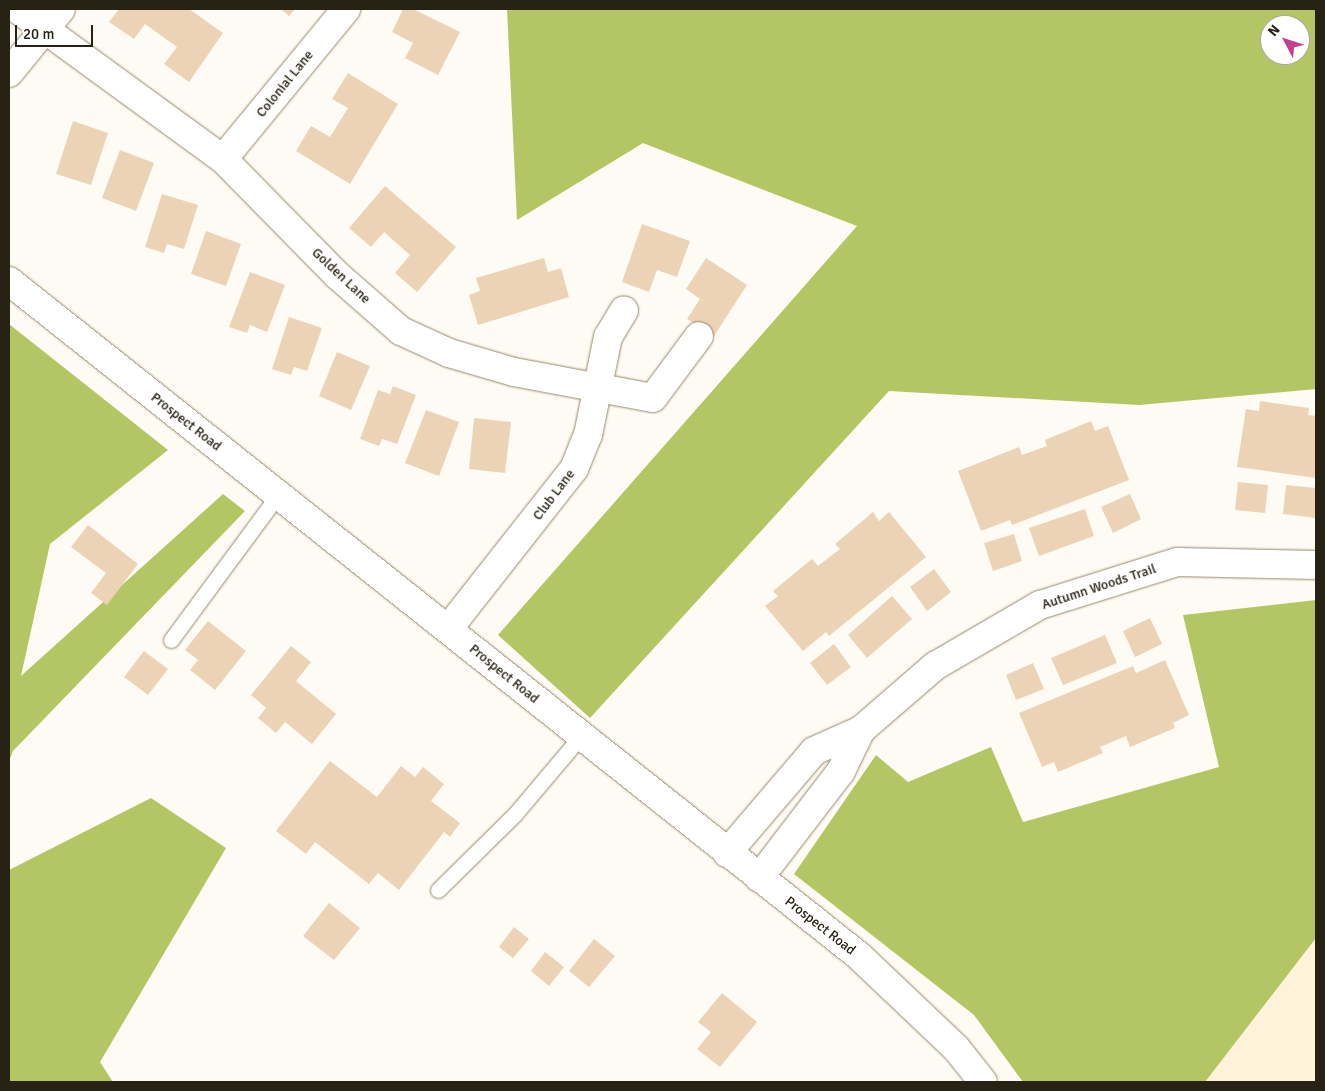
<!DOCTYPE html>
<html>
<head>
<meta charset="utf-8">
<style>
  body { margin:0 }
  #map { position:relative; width:1325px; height:1091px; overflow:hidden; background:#fdfbf4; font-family:Signika,sans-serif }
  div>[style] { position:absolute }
  .built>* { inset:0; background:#fef3da }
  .forest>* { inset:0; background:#b4c663 }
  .building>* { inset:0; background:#edd3b6 }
  .roads { filter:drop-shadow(0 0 1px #968868) drop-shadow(0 0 1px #968868) }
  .lane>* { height:15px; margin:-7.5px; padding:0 7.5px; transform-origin:7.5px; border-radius:7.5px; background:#fff }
  .street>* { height:28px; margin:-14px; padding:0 14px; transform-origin:14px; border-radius:14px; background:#fff }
  .secondary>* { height:28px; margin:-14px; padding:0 14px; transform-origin:14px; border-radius:14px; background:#fff }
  span { translate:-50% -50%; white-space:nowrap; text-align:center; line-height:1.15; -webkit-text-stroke:4.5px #fff; paint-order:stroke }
  .street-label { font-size:14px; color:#282215 }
  .frame { position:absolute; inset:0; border:10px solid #282215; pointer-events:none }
  .north { position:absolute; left:1260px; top:15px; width:50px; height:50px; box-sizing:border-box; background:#fff; border:1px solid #a9a7a1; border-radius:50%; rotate:310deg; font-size:14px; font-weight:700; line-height:20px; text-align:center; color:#282215 }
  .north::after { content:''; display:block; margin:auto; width:18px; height:22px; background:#c2428e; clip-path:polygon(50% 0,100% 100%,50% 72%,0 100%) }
  .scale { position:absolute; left:15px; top:25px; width:78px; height:22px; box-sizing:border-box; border:2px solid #282215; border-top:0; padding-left:6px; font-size:15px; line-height:18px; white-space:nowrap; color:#282215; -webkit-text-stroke:4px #fff; paint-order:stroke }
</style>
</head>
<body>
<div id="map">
  <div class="built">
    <div style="clip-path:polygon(1316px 938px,1316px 1082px,1205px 1082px)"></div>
  </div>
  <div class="forest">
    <div style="clip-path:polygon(evenodd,507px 9px,1316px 9px,1316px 389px,1139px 405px,889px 391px,590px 718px,498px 635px,857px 226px,643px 143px,517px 220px,507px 9px,1270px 25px,1300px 25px,1300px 55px,1270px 55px,1270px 25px)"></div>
    <div style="clip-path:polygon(9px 324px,168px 450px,50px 544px,21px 676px,223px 494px,245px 511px,13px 751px,9px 761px)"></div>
    <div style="clip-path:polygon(1316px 600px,1316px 938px,1205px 1082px,1023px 1082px,974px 1015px,794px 874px,876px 755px,908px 782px,991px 747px,1023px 822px,1219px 767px,1183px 615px)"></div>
    <div style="clip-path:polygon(151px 798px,226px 848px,100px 1062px,113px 1082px,9px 1082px,9px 870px)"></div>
  </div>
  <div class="building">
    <div style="clip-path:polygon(119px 9px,189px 9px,223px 33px,189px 82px,164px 64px,177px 47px,145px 24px,134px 39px,109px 22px)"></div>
    <div style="clip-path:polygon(281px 9px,295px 9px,289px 16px)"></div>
    <div style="clip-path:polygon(403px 9px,413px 9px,460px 32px,438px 75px,405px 58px,413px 43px,392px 32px)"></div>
    <div style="clip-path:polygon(348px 73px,398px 104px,350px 184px,296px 151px,311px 126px,330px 137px,348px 108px,332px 99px)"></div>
    <div style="clip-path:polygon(73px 121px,108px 133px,91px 185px,56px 174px)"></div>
    <div style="clip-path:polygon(120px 150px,154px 163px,136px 211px,102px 198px)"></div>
    <div style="clip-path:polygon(385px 186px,456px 247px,417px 292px,395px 273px,410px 255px,384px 232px,371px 247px,349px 228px)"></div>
    <div style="clip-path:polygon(162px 194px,198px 205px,184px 249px,167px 244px,164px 253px,145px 247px)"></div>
    <div style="clip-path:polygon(642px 224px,690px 241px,677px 277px,657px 270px,649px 292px,622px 282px)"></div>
    <div style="clip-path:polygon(206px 231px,241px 244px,226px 286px,191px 274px)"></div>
    <div style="clip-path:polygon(544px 258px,548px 272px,561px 268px,569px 297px,478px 325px,469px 295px,480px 291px,476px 278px)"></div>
    <div style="clip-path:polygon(706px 258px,747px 285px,714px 336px,687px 319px,700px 299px,686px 289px)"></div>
    <div style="clip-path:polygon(250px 272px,285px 285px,267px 332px,250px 325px,247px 333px,229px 327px)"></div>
    <div style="clip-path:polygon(289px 317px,322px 328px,307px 371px,294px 367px,291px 375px,272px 369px)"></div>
    <div style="clip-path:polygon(337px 352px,370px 366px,351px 410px,319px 396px)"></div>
    <div style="clip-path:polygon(393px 386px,416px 395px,397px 444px,382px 439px,379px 446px,360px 439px,378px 390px,390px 394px)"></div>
    <div style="clip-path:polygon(1260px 401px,1309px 408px,1308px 415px,1316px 416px,1316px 478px,1237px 467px,1246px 409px,1259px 411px)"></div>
    <div style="clip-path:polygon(426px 410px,459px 422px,439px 476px,405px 463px)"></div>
    <div style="clip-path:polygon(474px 418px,511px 422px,505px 473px,469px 469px)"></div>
    <div style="clip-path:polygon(1091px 421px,1095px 431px,1108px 426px,1129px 480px,1012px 525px,1010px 520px,981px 531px,958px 471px,1019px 447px,1022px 455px,1047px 446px,1045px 440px)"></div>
    <div style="clip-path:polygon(1238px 482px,1268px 485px,1265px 513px,1235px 510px)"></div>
    <div style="clip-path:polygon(1286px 485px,1316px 488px,1316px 518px,1283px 514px)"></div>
    <div style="clip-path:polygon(1130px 494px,1141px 519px,1113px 533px,1101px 507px)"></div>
    <div style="clip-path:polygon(1085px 509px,1094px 536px,1039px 556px,1029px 528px)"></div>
    <div style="clip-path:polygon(873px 512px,879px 521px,889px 512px,926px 557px,829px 636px,826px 632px,803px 651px,765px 606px,778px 596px,773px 591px,812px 559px,818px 566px,840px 549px,835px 544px)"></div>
    <div style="clip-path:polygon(88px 525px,138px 564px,107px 605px,91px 593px,106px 573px,71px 547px)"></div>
    <div style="clip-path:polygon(1014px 534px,1022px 561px,993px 571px,984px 543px)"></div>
    <div style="clip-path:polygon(934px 569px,951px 592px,927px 611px,910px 587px)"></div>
    <div style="clip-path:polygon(892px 596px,912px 619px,867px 658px,848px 635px)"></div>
    <div style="clip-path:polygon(1150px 618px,1162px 644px,1135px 657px,1123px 631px)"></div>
    <div style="clip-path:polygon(208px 621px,246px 651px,215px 690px,190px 670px,198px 660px,185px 650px)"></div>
    <div style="clip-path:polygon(1105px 635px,1117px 663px,1063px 685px,1051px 658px)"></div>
    <div style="clip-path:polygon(834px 644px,851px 667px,827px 685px,810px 663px)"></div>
    <div style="clip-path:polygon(291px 646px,311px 662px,296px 681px,336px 714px,312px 744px,285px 722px,276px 733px,258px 718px,266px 708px,251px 695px)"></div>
    <div style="clip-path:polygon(144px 651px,168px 669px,148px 695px,124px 677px)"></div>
    <div style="clip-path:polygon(1165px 660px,1189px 715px,1173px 723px,1175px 728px,1130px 747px,1126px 736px,1100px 747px,1103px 753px,1058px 772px,1054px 762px,1042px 767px,1019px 713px,1133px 666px,1136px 673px)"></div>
    <div style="clip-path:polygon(1033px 663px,1044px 689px,1016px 700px,1006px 675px)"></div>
    <div style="clip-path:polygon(330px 761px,377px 797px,401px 766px,415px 777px,423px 767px,444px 784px,431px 801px,460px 823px,450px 837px,444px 832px,399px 890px,378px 873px,369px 884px,315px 842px,306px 854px,276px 831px)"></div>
    <div style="clip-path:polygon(329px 903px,360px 928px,334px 960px,303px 936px)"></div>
    <div style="clip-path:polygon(514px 927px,529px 939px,513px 958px,499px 947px)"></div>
    <div style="clip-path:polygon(594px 939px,615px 956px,589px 987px,569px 971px)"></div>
    <div style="clip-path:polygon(545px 952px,564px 967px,549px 986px,531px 971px)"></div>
    <div style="clip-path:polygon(722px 993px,757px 1022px,720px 1067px,697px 1049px,711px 1032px,698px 1022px)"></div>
  </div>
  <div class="roads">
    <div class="lane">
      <div style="left:171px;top:640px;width:180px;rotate:-53.6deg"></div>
      <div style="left:438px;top:890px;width:108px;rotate:-44.6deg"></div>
      <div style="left:515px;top:814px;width:102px;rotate:-49.8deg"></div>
    </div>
    <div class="street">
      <div style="left:17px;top:9px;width:255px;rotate:36.1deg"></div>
      <div style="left:223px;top:159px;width:163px;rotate:45.5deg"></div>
      <div style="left:337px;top:275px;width:85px;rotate:41.2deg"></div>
      <div style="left:401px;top:331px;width:53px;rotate:24.6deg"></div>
      <div style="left:449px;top:353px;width:68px;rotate:16.3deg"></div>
      <div style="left:514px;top:372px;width:141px;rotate:10.6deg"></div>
      <div style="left:653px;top:398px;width:77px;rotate:-53.4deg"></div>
      <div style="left:9px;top:73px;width:82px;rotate:-50.9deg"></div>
      <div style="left:223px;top:159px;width:194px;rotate:-50.6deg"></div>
      <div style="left:448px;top:629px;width:204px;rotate:-51.8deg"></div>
      <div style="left:574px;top:469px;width:37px;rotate:-68deg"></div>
      <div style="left:588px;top:435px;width:100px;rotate:-78.5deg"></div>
      <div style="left:608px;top:337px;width:31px;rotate:-59deg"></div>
      <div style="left:727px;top:853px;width:134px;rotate:-49.5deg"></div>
      <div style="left:814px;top:751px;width:51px;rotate:-24.1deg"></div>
      <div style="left:861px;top:730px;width:98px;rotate:-40.9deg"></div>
      <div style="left:935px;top:666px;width:121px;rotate:-30.2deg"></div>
      <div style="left:1040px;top:605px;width:144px;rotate:-17.4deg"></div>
      <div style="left:1177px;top:562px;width:139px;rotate:1.2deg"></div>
      <div style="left:759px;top:878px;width:135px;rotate:-52.5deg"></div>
      <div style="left:841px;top:771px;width:46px;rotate:-64deg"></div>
    </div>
    <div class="secondary">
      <div style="left:9px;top:281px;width:1085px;rotate:38.45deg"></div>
      <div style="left:859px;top:956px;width:134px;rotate:43.5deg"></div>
      <div style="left:956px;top:1048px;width:43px;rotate:51.5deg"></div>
    </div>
  </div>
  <div class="street-label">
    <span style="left:285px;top:84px;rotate:-51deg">Colonial Lane</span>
    <span style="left:341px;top:276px;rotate:43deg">Golden Lane</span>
    <span style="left:186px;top:422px;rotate:38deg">Prospect Road</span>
    <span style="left:554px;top:495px;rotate:-53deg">Club Lane</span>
    <span style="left:1099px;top:587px;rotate:-18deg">Autumn Woods Trail</span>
    <span style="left:504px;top:674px;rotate:39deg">Prospect Road</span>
    <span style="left:820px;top:926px;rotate:38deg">Prospect Road</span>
  </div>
  <div class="frame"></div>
  <div class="north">N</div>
  <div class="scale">20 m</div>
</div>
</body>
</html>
